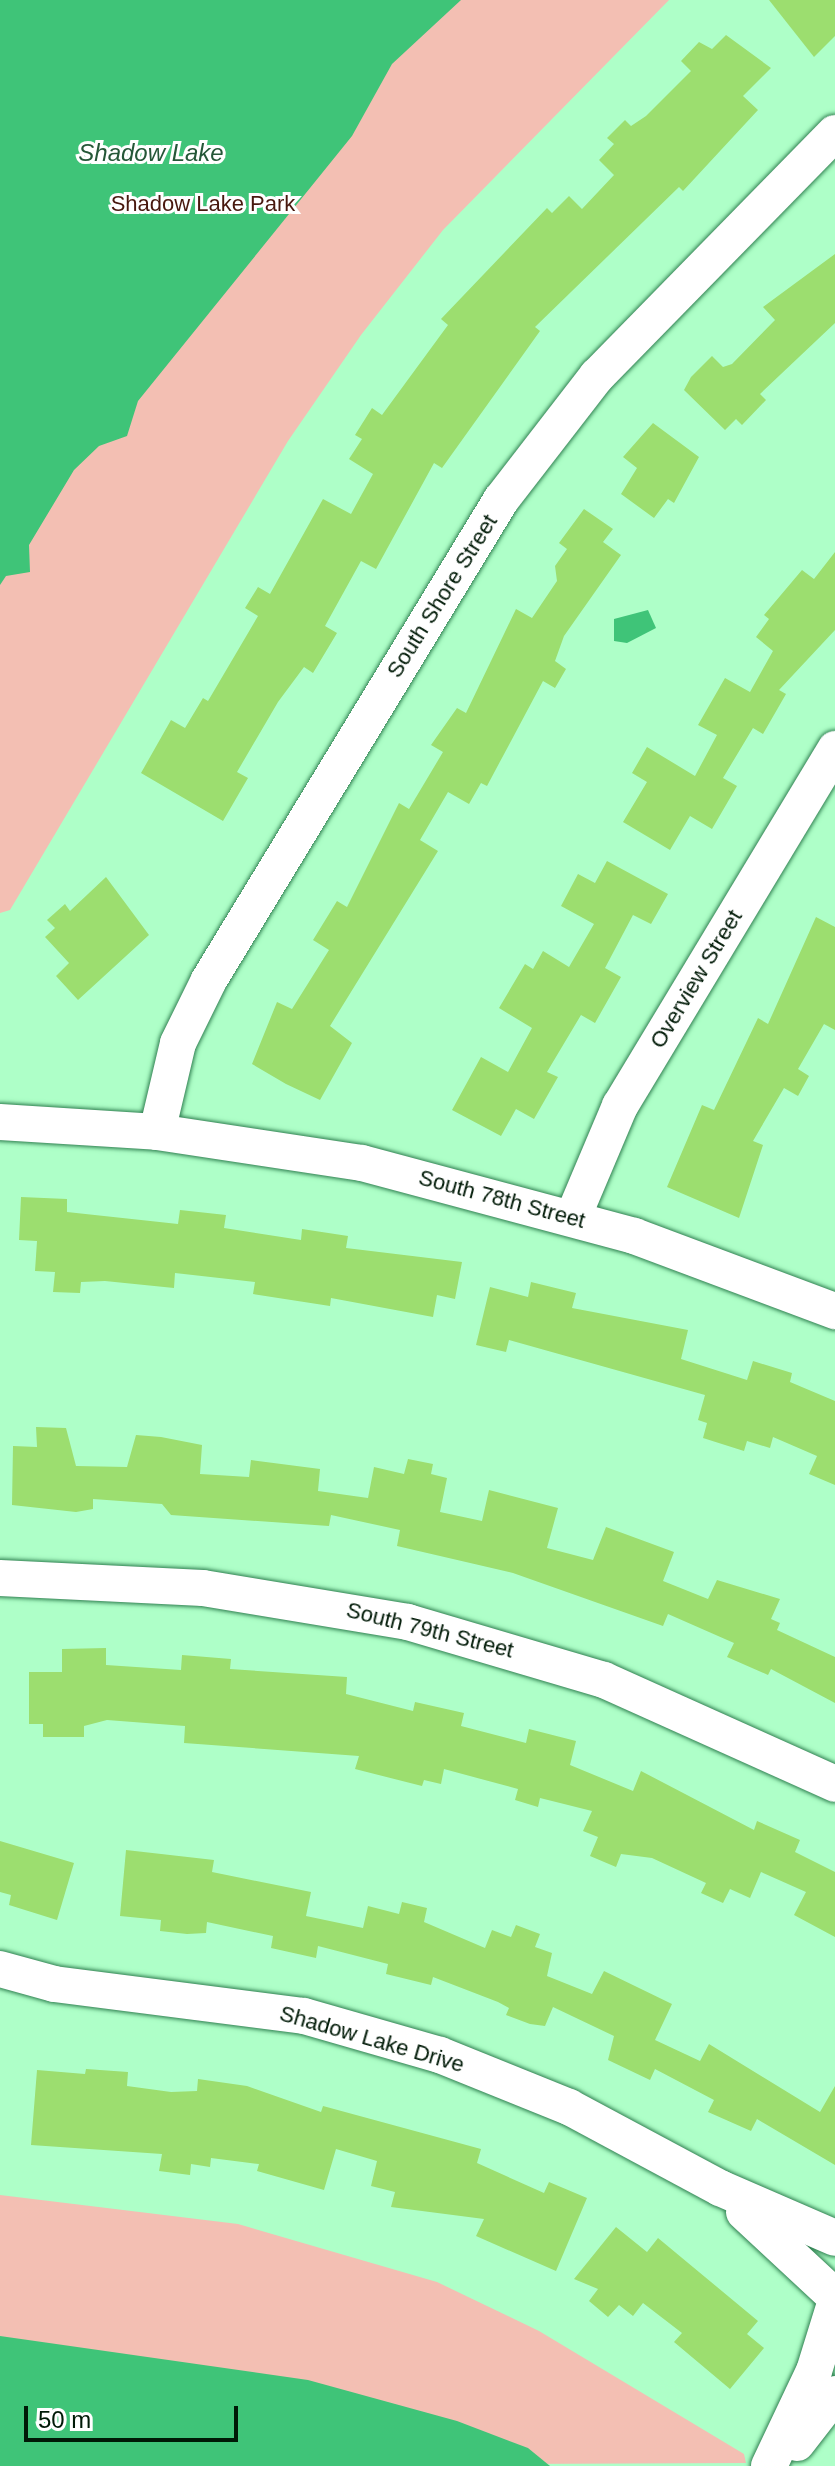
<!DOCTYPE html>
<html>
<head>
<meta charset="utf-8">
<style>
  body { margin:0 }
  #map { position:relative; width:835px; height:2466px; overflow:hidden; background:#aeffc8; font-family:Helvetica,sans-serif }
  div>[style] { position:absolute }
  .green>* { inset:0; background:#f3bfb3 }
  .water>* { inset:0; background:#3fc478 }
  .building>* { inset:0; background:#9cde6f }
  .roads { filter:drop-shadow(0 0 2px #308151) drop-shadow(0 0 2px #308151) }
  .minor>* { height:36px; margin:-18px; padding:0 18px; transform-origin:18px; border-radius:18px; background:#fff }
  span { translate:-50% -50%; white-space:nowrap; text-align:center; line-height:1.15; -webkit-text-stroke:6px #fff; paint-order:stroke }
  .park-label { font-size:22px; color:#48180e }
  .street-label { font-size:22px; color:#001a07 }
  .water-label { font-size:24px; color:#255738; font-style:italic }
  .scale { position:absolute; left:24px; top:2406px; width:214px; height:36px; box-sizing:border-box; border:4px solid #001a07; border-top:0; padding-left:10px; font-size:24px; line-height:28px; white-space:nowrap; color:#001a07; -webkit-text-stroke:6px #fff; paint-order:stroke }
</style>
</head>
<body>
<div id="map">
  <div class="green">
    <div style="clip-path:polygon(0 0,669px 0,443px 230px,361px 335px,288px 441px,10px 910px,0 913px)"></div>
    <div style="clip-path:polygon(0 2195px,238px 2224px,437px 2282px,539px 2331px,744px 2454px,746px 2463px,0 2466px)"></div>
  </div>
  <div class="water">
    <div style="clip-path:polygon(0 0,461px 0,392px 64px,352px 136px,138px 401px,127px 436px,99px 446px,74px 470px,29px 545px,30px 572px,6px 576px,0 585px)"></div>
    <div style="clip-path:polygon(648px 610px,656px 628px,627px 643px,614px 641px,614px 619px)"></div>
    <div style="clip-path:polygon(0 2336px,308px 2380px,457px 2421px,528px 2448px,550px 2466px,0 2466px)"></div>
  </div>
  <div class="building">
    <div style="clip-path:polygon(769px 0,835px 0,835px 36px,814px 57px)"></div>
    <div style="clip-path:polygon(726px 35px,771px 68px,743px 96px,758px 110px,683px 191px,679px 187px,535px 327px,540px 331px,442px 468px,434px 463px,376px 569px,361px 561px,325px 626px,337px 633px,313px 673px,304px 667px,278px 702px,237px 772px,248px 778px,223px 821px,141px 773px,171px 720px,185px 728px,203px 698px,208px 701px,258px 616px,245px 608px,258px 587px,270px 594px,323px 499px,351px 514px,373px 474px,349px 459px,362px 439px,355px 435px,372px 408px,382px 415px,448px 325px,441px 319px,547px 208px,552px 213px,569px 196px,582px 209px,614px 175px,599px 160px,614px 144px,607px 138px,625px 120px,631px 126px,646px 116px,691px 71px,681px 61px,699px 42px,712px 49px)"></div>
    <div style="clip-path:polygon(835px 254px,835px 323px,760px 394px,766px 400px,742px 425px,736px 419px,725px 430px,684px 390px,691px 377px,712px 356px,723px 367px,732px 364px,775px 320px,763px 307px)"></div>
    <div style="clip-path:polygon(653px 423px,699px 457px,674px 503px,668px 499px,654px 518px,621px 494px,637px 468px,623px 457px)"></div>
    <div style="clip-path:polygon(584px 509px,613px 529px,603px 542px,621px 555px,564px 636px,555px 661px,566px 669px,555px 688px,543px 681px,487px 786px,481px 783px,469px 804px,448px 792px,420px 840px,438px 851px,330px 1026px,352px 1043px,320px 1100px,286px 1084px,252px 1064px,277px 1002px,292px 1009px,329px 950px,313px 940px,337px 901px,347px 907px,399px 803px,409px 809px,443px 752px,431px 745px,457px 708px,466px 713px,516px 609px,532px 618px,557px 581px,555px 566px,567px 549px,559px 543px)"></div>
    <div style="clip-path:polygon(835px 552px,835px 630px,779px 690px,786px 694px,763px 734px,753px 728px,723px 778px,737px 786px,712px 829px,690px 816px,670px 850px,623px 822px,647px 782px,632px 773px,647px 747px,695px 776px,717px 735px,698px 725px,725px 678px,750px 692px,773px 651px,756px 637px,769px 619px,764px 615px,802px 570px,814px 579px)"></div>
    <div style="clip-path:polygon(607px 861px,668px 894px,651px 924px,633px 915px,605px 968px,621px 977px,595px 1023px,581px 1015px,547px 1072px,558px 1077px,534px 1119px,516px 1109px,501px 1136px,452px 1110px,481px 1057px,508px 1072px,532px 1028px,499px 1008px,525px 964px,533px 969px,543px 951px,569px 967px,594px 924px,561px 906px,578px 874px,595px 883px)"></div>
    <div style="clip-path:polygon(106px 877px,149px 935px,78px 1000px,56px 976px,69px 963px,45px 937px,55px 928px,47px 920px,65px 904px,70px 911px)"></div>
    <div style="clip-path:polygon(816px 917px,835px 927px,835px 1030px,824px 1024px,798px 1069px,809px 1076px,798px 1096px,784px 1088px,753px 1141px,763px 1145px,739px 1218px,667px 1187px,702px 1105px,714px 1110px,758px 1018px,768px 1024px)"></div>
    <div style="clip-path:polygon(21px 1197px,67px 1199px,67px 1212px,178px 1224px,180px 1210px,226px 1215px,224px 1228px,301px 1240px,302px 1229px,348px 1236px,346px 1248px,462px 1262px,455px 1299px,437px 1295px,433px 1317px,331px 1298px,330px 1306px,253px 1294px,255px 1282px,175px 1273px,174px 1288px,105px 1281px,81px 1282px,80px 1293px,53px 1292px,55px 1272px,35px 1271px,37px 1241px,19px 1240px)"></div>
    <div style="clip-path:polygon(531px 1282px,576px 1293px,572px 1308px,688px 1330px,681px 1359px,747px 1380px,753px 1361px,792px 1373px,790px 1382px,835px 1401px,835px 1485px,809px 1474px,817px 1456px,773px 1437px,770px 1448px,747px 1441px,744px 1451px,703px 1438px,707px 1423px,698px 1420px,705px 1395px,509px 1340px,506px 1352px,476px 1345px,490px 1287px,528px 1297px)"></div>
    <div style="clip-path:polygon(36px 1427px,66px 1428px,76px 1466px,127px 1467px,136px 1435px,161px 1437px,202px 1445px,200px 1474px,249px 1477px,251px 1460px,320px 1469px,318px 1491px,368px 1498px,374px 1467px,404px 1474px,408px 1459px,433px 1464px,431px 1474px,447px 1478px,440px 1512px,482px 1521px,489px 1490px,558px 1508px,547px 1548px,593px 1560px,606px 1527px,674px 1552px,663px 1581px,708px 1599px,717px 1580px,780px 1599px,771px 1619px,780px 1623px,777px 1630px,835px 1657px,835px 1703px,771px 1669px,768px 1675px,727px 1657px,734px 1643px,668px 1614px,663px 1626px,513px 1573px,397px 1546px,400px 1530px,331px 1515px,329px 1526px,171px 1515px,162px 1504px,93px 1499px,93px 1509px,76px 1512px,12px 1505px,13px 1446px,37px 1447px)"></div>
    <div style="clip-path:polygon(106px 1648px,106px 1665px,181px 1670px,182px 1655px,231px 1659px,230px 1669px,347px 1677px,346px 1694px,413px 1711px,415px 1702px,464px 1713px,461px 1726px,526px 1743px,529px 1729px,576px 1741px,570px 1765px,633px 1791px,641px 1771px,754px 1830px,757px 1821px,800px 1840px,795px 1852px,835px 1872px,835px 1937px,794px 1915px,806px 1892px,761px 1872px,750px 1898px,730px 1889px,723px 1903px,701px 1893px,706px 1883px,652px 1858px,621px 1854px,616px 1867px,590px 1856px,598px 1837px,583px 1831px,592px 1811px,540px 1798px,538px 1807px,515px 1800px,518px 1789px,444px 1769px,441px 1784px,424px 1780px,422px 1786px,355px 1769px,359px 1756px,184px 1743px,185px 1726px,107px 1720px,84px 1726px,84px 1737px,43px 1737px,43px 1724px,29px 1724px,29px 1672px,62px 1672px,62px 1649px)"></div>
    <div style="clip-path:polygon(0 1841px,74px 1863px,57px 1920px,9px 1905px,11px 1895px,0 1892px)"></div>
    <div style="clip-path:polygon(126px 1850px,214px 1860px,212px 1872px,311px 1892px,306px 1916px,363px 1928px,368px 1906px,399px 1914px,402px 1902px,427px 1908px,424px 1922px,485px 1948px,492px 1930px,511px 1937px,516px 1925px,540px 1934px,535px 1947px,552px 1953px,547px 1976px,592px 1994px,604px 1971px,672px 2004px,655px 2040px,700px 2061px,709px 2044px,820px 2112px,835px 2086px,835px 2165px,757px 2119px,751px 2131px,708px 2112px,714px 2100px,655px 2069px,650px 2080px,608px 2060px,614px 2036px,553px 2007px,545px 2026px,530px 2024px,506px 2015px,509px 2008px,498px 2002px,433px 1977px,431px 1985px,386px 1974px,388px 1964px,318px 1946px,316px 1958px,271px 1948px,273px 1936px,207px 1922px,206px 1933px,187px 1934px,160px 1931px,161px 1920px,120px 1916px)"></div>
    <div style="clip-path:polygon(86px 2069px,128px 2072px,127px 2086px,171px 2092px,197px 2091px,198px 2079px,247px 2086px,321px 2112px,323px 2106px,481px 2149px,477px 2163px,544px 2193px,549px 2182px,587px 2198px,556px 2271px,476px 2236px,484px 2219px,391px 2207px,395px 2192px,371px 2186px,377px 2161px,336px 2149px,324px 2190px,257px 2171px,259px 2164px,211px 2158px,210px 2167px,191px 2164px,190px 2175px,159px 2171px,162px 2154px,31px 2145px,37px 2070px,85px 2074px)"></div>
    <div style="clip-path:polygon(616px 2227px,647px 2252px,658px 2238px,758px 2321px,747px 2334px,764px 2348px,730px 2389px,674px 2342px,682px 2333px,643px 2303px,633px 2316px,619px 2305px,608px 2317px,589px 2301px,598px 2289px,574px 2279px)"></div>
  </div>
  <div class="roads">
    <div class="minor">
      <div style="left:0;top:1122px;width:157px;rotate:3.6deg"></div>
      <div style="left:157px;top:1132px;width:207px;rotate:8.6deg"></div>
      <div style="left:362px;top:1163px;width:282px;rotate:15deg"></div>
      <div style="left:634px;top:1236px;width:215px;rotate:20.5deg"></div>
      <div style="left:157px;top:1132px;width:91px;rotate:-76.7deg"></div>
      <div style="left:178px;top:1043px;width:70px;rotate:-63.8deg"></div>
      <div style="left:209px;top:980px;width:562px;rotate:-58.69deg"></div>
      <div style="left:501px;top:500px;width:157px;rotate:-52.3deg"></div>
      <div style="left:597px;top:376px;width:340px;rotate:-45.6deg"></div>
      <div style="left:573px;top:1217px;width:121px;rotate:-67.1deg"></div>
      <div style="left:620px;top:1106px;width:417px;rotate:-58.9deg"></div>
      <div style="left:0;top:1578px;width:203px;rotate:2.8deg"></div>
      <div style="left:203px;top:1588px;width:208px;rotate:9.4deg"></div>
      <div style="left:408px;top:1622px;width:204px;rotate:16.5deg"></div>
      <div style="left:604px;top:1680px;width:253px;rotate:24.2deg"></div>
      <div style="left:0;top:1969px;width:56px;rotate:15.5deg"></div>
      <div style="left:54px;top:1984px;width:252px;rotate:7.3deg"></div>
      <div style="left:304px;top:2016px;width:141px;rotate:16deg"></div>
      <div style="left:440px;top:2055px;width:139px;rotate:22deg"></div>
      <div style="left:569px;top:2107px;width:171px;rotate:28.2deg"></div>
      <div style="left:720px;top:2188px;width:125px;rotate:23.5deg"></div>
      <div style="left:744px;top:2212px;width:116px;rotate:42.9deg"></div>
      <div style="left:797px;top:2443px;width:62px;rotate:-52.2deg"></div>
      <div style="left:769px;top:2466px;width:105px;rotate:-64.7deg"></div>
      <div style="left:814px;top:2371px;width:64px;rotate:-72.7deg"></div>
    </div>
  </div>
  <div class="park-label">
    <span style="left:203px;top:204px">Shadow Lake Park</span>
  </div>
  <div class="street-label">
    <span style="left:442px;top:596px;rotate:-58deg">South Shore Street</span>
    <span style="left:696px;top:979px;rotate:-59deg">Overview Street</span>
    <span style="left:502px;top:1199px;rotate:15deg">South 78th Street</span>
    <span style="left:430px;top:1630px;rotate:14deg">South 79th Street</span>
    <span style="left:372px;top:2039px;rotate:16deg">Shadow Lake Drive</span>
  </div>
  <div class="water-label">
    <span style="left:151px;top:153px">Shadow Lake</span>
  </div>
  <div class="scale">50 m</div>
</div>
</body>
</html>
